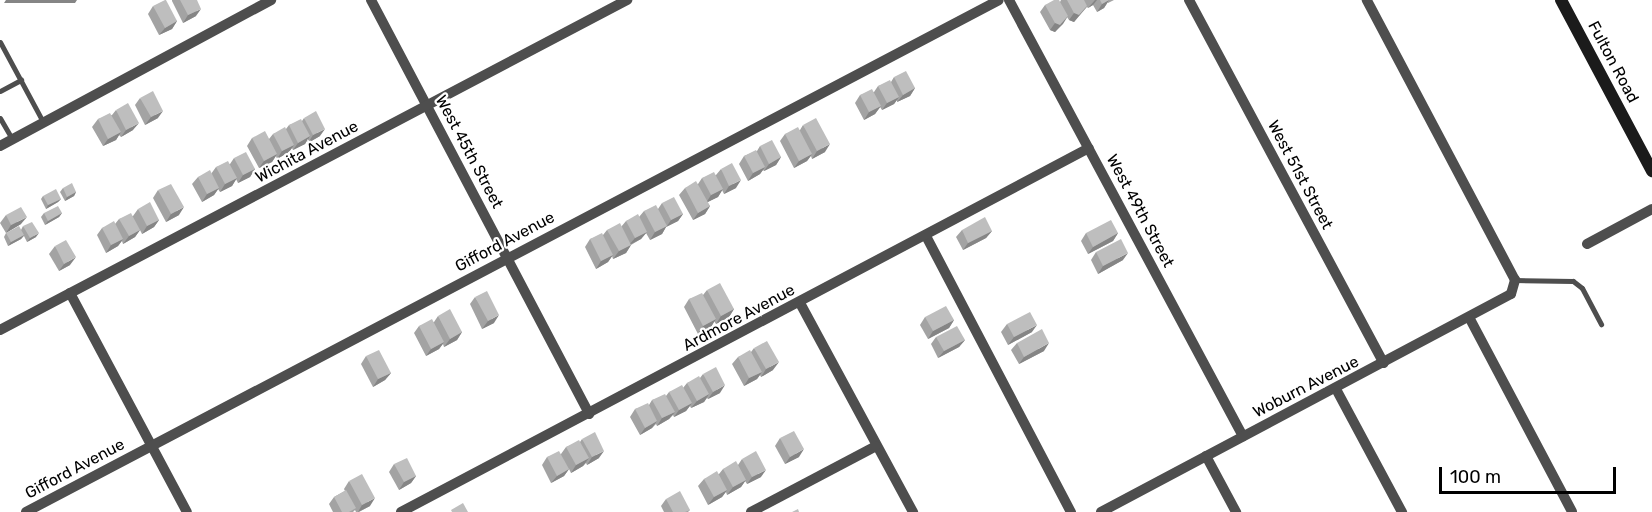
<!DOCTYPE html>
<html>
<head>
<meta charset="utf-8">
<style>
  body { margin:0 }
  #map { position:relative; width:1652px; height:512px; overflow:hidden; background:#fff; font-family:Rubik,sans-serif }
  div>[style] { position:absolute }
  .lane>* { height:5px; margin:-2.5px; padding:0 2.5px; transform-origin:2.5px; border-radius:2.5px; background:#4e4e4e }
  .street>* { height:10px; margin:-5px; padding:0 5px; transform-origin:5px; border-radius:5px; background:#4e4e4e }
  .secondary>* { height:12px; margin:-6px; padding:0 6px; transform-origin:6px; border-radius:6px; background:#1b1b1b }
  .wall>* { inset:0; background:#a3a3a3 }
  .shaded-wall>* { inset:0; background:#858585 }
  .building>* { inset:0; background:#bebebe }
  span { translate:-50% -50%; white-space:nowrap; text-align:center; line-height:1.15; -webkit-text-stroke:4.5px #fff; paint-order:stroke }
  .street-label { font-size:16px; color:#000 }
  .scale { position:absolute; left:1439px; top:467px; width:177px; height:27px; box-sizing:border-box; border:3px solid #000; border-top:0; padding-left:8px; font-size:18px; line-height:21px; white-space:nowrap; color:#000; -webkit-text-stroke:4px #fff; paint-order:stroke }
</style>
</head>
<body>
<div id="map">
  <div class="lane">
    <div style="left:0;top:42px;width:91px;rotate:61.7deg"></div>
    <div style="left:0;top:91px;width:24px;rotate:-28deg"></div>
    <div style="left:0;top:118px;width:24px;rotate:60deg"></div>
    <div style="left:1515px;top:280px;width:58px;rotate:1deg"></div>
    <div style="left:1573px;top:281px;width:11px;rotate:38deg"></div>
    <div style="left:1582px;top:288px;width:41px;rotate:62.2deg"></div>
  </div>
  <div class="street">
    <div style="left:371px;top:0;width:468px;rotate:62.2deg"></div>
    <div style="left:1009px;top:0;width:495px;rotate:61.8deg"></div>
    <div style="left:1189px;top:0;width:412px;rotate:61.8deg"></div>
    <div style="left:0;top:146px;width:308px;rotate:-28.3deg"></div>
    <div style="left:926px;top:236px;width:312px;rotate:62.3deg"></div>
    <div style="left:1587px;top:244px;width:74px;rotate:-28.3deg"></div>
    <div style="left:70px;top:293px;width:248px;rotate:61.9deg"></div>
    <div style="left:800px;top:303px;width:238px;rotate:61.6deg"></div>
    <div style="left:1470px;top:319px;width:218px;rotate:62.1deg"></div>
    <div style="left:0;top:330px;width:709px;rotate:-27.76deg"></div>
    <div style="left:1336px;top:389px;width:140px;rotate:61.8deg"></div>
    <div style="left:1206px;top:456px;width:64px;rotate:61.8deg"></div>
    <div style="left:26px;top:512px;width:1099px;rotate:-27.75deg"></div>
    <div style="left:401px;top:512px;width:778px;rotate:-27.88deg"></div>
    <div style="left:751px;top:512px;width:141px;rotate:-27.8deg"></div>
    <div style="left:1101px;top:512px;width:464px;rotate:-28deg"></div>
    <div style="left:1511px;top:294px;width:15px;rotate:-74deg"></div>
    <div style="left:1515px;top:280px;width:317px;rotate:-117.9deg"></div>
  </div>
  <div class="secondary">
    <div style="left:1561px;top:0;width:194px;rotate:62deg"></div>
  </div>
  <div class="wall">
    <div style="clip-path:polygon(172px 0,197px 0,196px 16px,183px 23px,172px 1px)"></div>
    <div style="clip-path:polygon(1061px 0,1114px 0,1108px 3px,1108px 2px,1104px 8px,1097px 12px,1093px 5px,1088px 8px,1087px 7px,1074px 22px,1069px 20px,1067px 17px,1055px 32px,1050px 30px,1040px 12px,1045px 5px,1060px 2px)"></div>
    <div style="clip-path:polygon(153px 6px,177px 21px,172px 29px,159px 35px,148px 14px)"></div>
    <div style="clip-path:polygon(894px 77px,915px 88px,910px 96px,897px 102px,897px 100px,894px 104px,882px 110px,880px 107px,875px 114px,864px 120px,855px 103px,860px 95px,874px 92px,878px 86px,891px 82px)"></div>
    <div style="clip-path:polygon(140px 98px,158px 118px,145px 125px,135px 105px)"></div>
    <div style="clip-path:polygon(116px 110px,133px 130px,121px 137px,119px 135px,116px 140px,103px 146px,92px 127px,98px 119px,112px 115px)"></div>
    <div style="clip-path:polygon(304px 118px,320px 136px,308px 143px,307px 140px,305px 144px,293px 150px,292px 148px,289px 152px,277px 159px,276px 156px,272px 162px,259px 168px,247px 146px,252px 138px,269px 139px,273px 134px,286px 129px,289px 125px,302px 121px)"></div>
    <div style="clip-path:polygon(803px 125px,825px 152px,812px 159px,811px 156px,807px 161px,794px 168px,780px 141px,785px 134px,800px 130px)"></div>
    <div style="clip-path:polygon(760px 146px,781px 157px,776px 165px,764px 171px,763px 170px,760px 174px,748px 181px,739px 164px,744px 156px,757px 151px)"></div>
    <div style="clip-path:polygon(234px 158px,255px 169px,250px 177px,238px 183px,236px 179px,232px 186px,220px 192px,218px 189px,214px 195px,202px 202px,192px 184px,198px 177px,211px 174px,216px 167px,230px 164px)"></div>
    <div style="clip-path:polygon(721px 169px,736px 188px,724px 194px,722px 190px,718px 197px,707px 202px,710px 206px,705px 214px,693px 220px,679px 195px,685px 188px,698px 184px,702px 178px,716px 175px)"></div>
    <div style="clip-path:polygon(63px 188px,76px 192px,74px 196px,65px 201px,60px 192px)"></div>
    <div style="clip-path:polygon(158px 190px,179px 215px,166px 222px,153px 198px)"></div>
    <div style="clip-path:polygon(43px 196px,61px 199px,58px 202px,46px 209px,41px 199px)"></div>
    <div style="clip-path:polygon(662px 203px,683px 214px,678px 221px,666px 227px,662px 234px,650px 240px,646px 233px,641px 239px,631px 245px,626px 253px,613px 259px,612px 256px,608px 262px,596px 269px,585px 247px,590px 239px,603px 235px,607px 230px,621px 227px,626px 221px,639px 217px,644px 211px,658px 209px)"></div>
    <div style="clip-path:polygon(138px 209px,159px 220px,154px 227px,142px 234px,140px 230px,135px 237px,123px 244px,122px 241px,118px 246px,106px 253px,97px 235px,102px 228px,115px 224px,119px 219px,133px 216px)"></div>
    <div style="clip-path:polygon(44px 213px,62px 213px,59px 217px,45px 225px,41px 217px)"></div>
    <div style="clip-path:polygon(6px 215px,21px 224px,6px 233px,0 223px)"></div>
    <div style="clip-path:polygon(23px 226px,36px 237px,27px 242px,24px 236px,21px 239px,8px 246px,4px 237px,6px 233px,21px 230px)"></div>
    <div style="clip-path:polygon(962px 230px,992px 231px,986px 238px,963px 250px,956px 237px)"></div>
    <div style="clip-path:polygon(1086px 233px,1118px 233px,1113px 241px,1088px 254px,1081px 241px)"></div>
    <div style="clip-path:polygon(55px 246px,70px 265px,59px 271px,49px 254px)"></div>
    <div style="clip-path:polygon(1096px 252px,1123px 260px,1098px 274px,1091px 260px)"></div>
    <div style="clip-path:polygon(707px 290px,734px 309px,729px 317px,716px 324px,714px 321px,711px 327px,698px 334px,684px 307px,689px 299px,703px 295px)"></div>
    <div style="clip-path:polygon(475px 297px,494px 323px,482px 329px,470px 304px)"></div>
    <div style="clip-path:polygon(438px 316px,462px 332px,457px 340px,444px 347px,443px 344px,439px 349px,426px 356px,414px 333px,419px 326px,434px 322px)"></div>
    <div style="clip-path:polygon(925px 317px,954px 320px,949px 328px,928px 339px,920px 325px)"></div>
    <div style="clip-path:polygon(1007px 324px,1032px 332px,1008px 345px,1001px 332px)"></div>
    <div style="clip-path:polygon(936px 337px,965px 340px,959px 347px,938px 358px,931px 344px)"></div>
    <div style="clip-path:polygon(1017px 343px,1044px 351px,1019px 364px,1011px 350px)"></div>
    <div style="clip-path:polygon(754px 348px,773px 370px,761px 377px,760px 375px,757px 379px,744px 386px,732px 364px,738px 357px,751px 352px)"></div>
    <div style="clip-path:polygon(366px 356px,391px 373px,385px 380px,373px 387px,361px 364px)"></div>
    <div style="clip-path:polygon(703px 374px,720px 393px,708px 399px,707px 398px,704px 402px,691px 408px,690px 406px,686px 411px,674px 417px,673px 415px,669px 419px,657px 426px,656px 424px,652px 428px,640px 435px,630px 417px,635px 409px,649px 405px,652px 400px,666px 396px,669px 392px,683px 388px,687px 383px,700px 378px)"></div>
    <div style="clip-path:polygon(780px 438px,799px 457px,785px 464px,775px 446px)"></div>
    <div style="clip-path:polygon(582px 439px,599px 458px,587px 465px,586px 463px,583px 466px,571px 473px,569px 469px,564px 476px,551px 483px,542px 465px,547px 457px,561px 454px,566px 447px,580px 442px)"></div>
    <div style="clip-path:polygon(742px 459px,761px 477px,747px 484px,745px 481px,741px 487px,727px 495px,726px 492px,722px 497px,708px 505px,698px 486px,704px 479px,719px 474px,723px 469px,738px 465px)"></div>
    <div style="clip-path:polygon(394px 464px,416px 476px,411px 483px,399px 490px,389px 472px)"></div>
    <div style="clip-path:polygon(349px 481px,370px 506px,359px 512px,356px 512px,355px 510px,353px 512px,333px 512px,329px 504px,334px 497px,345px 491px,344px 489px)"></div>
    <div style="clip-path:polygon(666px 499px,690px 510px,688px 512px,664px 512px,661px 506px)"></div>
  </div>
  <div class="shaded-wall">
    <div style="clip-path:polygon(6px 0,77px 0,75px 3px,4px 3px)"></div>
    <div style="clip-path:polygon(1095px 0,1097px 0,1093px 5px,1088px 8px)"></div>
    <div style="clip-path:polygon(1109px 0,1104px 8px,1097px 12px,1102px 4px)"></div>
    <div style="clip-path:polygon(1087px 6px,1074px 22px,1069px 20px,1074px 13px)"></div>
    <div style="clip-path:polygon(201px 9px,196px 16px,183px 23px,188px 15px)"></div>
    <div style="clip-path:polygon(1068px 16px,1063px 24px,1055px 32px,1050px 30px,1055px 23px)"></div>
    <div style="clip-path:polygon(177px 21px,172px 29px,159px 35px,165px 28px)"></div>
    <div style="clip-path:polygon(915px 88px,910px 96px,897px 102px,903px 95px)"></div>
    <div style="clip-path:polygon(899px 97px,894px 104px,882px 110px,887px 103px)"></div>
    <div style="clip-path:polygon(881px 106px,875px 114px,864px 120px,869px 112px)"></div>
    <div style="clip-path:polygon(163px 111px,158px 118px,145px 125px,151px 117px)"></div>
    <div style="clip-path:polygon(139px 123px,133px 130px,121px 137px,126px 130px)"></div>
    <div style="clip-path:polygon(325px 129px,320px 136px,308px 143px,313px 135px)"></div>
    <div style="clip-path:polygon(121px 132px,116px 140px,103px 146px,108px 139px)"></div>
    <div style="clip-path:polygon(310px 136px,305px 144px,293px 150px,298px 143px)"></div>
    <div style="clip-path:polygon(830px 144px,825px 152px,812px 159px,817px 151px)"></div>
    <div style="clip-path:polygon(294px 145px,289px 152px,277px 159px,282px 151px)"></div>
    <div style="clip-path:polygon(277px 154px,272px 162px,259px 168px,264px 161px)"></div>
    <div style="clip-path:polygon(812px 154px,807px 161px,794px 168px,799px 161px)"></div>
    <div style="clip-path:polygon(781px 157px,776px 165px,764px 171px,769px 164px)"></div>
    <div style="clip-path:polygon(765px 167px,760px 174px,748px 181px,753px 173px)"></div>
    <div style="clip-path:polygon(255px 169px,250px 177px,238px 183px,243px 175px)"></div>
    <div style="clip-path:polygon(237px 178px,232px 186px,220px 192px,225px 184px)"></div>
    <div style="clip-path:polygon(741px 180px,736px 188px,724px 194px,729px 186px)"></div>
    <div style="clip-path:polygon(219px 188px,214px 195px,202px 202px,207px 194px)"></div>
    <div style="clip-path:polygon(723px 189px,718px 197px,706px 203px,711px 195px)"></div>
    <div style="clip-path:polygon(76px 192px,74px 196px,65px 201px,67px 197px)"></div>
    <div style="clip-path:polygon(61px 199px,58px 202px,46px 209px,48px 205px)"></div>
    <div style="clip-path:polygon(710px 206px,705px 214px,693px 220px,698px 213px)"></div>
    <div style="clip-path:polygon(184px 207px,179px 215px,166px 222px,171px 214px)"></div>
    <div style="clip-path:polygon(62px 213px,59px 217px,45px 225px,48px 221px)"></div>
    <div style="clip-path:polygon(683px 214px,678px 221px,666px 227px,662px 234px,650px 240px,655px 232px,667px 226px,671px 220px)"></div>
    <div style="clip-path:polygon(27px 217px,21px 224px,6px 233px,11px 225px)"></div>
    <div style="clip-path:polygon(159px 220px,154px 227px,142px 234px,147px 226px)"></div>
    <div style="clip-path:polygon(140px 230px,135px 237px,123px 244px,129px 236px)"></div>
    <div style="clip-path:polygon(992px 231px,986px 238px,963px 250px,968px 243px)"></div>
    <div style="clip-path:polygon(647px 232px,641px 239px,629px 245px,635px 238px)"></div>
    <div style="clip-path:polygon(39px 233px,36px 237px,27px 242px,30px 238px)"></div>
    <div style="clip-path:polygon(1118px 233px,1113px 241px,1088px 254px,1093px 247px)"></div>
    <div style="clip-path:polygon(24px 235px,21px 239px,8px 246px,11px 242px)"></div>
    <div style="clip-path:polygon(123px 239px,118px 246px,106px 253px,111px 245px)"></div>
    <div style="clip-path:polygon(631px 245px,626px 253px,613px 259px,619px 251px)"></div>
    <div style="clip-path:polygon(1128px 253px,1123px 260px,1098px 274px,1103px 266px)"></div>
    <div style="clip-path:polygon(613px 255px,608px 262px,596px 269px,601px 261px)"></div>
    <div style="clip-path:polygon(76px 257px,70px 265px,59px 271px,64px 264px)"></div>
    <div style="clip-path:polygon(734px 309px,729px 317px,716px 324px,721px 316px)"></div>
    <div style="clip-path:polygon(499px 315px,494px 323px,482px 329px,488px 321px)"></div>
    <div style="clip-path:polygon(716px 319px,711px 327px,698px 334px,703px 326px)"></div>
    <div style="clip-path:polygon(954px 320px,949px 328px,928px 339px,933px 331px)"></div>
    <div style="clip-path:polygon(1037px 325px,1032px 332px,1008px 345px,1014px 337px)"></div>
    <div style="clip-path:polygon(462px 332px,457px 340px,444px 347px,450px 339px)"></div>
    <div style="clip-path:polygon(965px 340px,959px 347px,938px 358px,944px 351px)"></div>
    <div style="clip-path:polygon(444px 342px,439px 349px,426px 356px,431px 349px)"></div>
    <div style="clip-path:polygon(1049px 343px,1044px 351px,1019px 364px,1024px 357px)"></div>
    <div style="clip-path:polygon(779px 362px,773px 370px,761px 377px,766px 369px)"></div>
    <div style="clip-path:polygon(762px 372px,757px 379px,744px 386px,749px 378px)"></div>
    <div style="clip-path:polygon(391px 373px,385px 380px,373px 387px,378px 379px)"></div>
    <div style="clip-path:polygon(725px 385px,720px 393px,708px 399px,713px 392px)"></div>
    <div style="clip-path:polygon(709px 394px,704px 402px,691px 408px,697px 401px)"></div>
    <div style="clip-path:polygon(692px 403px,686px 411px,674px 417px,679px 410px)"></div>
    <div style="clip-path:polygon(675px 412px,669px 419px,657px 426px,662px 418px)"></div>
    <div style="clip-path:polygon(657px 421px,652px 428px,640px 435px,645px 428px)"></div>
    <div style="clip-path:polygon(804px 449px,799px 457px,785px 464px,790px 457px)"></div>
    <div style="clip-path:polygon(604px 451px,599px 458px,587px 465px,592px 457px)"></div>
    <div style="clip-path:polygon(589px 458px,583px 466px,571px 473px,576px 465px)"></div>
    <div style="clip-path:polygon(569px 469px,564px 476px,551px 483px,557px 476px)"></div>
    <div style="clip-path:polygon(766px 470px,761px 477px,747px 484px,752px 477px)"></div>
    <div style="clip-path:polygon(416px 476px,411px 483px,399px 490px,404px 482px)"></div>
    <div style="clip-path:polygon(746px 480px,741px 487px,727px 495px,733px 487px)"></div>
    <div style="clip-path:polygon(727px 490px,722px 497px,708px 505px,714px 497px)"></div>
    <div style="clip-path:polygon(375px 498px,370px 506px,358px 512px,362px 505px)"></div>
  </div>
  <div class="building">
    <div style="clip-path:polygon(165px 0,166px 0,177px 21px,165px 28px,153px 6px)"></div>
    <div style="clip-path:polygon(180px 0,197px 0,201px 9px,188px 15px)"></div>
    <div style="clip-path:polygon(1054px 0,1059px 0,1068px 16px,1060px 25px,1055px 23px,1045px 5px)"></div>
    <div style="clip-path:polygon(1067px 0,1084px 0,1087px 6px,1079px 15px,1074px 13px)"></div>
    <div style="clip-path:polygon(1100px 0,1109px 0,1102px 4px)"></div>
    <div style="clip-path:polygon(906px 71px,915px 88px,903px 95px,894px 77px)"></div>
    <div style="clip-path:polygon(890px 80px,899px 97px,887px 103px,878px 86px)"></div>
    <div style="clip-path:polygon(872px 89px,881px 106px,869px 112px,860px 95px)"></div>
    <div style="clip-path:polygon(153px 91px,163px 111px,151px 117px,140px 98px)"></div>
    <div style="clip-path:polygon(128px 103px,139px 123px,126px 130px,116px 110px)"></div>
    <div style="clip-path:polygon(316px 111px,325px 129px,313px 135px,304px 118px)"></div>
    <div style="clip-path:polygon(110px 113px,121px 132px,108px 139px,98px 119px)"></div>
    <div style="clip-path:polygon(816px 118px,830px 144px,817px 151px,803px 125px)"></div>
    <div style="clip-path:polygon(301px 119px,310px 136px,298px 143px,289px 125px)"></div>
    <div style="clip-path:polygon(285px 127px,294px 145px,282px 151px,273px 134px)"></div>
    <div style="clip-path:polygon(798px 127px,812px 154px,799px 161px,785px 134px)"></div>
    <div style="clip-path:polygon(265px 131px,277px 154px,264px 161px,252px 138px)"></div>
    <div style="clip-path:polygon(772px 140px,781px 157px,769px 164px,760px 146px)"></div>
    <div style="clip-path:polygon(756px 150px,765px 167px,753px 173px,744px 156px)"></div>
    <div style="clip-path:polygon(246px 152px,255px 169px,243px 175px,234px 158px)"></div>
    <div style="clip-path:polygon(228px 161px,237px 178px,225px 184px,216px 167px)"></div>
    <div style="clip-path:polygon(732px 163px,741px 180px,729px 186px,721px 169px)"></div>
    <div style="clip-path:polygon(210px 170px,219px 188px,207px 194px,198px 177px)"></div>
    <div style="clip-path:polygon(714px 172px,723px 189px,711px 195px,702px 178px)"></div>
    <div style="clip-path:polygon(696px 181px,710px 206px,698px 213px,685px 188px)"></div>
    <div style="clip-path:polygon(72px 183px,76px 192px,67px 197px,63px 188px)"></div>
    <div style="clip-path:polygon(171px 184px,184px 207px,171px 214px,158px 190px)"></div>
    <div style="clip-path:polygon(56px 189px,61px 199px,48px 205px,43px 196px)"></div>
    <div style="clip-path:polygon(674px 197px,683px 214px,671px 220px,662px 203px)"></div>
    <div style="clip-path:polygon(150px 202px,159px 220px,147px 226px,138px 209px)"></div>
    <div style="clip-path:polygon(656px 205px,667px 226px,655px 232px,644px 211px)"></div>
    <div style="clip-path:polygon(58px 206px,62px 213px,48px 221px,44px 213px)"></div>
    <div style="clip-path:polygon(21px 207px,27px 217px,11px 225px,6px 215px)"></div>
    <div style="clip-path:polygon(131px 213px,140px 230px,129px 236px,119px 219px)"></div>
    <div style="clip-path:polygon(638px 214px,647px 232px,635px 238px,626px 221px)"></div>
    <div style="clip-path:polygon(985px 217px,992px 231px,968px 243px,962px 230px)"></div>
    <div style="clip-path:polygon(1111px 220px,1118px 233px,1093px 247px,1086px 233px)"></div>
    <div style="clip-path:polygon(114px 221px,123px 239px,111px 245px,102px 228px)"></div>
    <div style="clip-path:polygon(32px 222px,39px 233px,30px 238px,23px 226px)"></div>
    <div style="clip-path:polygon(620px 223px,631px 245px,619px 251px,607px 230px)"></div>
    <div style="clip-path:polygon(19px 226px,24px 235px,11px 242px,6px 233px)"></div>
    <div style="clip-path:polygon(602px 233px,613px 255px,601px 261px,590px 239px)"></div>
    <div style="clip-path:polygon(1121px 239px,1128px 253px,1103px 266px,1096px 252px)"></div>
    <div style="clip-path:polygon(66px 240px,76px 257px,64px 264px,55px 246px)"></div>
    <div style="clip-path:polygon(720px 283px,734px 309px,721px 316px,707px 290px)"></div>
    <div style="clip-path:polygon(487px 291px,499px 315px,488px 321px,475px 297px)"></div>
    <div style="clip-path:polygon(702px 293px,716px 319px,703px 326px,689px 299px)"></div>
    <div style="clip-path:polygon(946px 306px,954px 320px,933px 331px,925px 317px)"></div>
    <div style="clip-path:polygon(450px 309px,462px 332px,450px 339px,438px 316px)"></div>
    <div style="clip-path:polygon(1030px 312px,1037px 325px,1014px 337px,1007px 324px)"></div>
    <div style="clip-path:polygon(432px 319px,444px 342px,431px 349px,419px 326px)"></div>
    <div style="clip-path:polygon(957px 326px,965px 340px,944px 351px,936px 337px)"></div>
    <div style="clip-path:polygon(1042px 329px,1049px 343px,1024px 357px,1017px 343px)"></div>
    <div style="clip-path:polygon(767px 341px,779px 362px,766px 369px,754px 348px)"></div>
    <div style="clip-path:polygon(379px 350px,391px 373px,378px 379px,366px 356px)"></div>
    <div style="clip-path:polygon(750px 350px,762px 372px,749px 378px,738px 357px)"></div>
    <div style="clip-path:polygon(716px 367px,725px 385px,713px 392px,703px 374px)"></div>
    <div style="clip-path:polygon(699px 376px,709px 394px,697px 401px,687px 383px)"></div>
    <div style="clip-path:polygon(682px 385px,692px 403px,679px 410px,669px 392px)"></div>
    <div style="clip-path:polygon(665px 394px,675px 412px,662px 418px,652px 400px)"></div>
    <div style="clip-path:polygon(648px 403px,657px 421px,645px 428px,635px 409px)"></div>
    <div style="clip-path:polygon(794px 431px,804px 449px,790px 457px,780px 438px)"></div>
    <div style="clip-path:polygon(595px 432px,604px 451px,592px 457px,582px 439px)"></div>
    <div style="clip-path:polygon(579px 440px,589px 458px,576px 465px,566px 447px)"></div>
    <div style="clip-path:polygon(559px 451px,569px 469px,557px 476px,547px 457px)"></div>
    <div style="clip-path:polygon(756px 451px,766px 470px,752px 477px,742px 459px)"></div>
    <div style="clip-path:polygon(407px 458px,416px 476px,404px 482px,394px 464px)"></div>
    <div style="clip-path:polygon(736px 461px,746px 480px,733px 487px,723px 469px)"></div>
    <div style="clip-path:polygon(717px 471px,727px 490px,714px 497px,704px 479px)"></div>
    <div style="clip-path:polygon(362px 474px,375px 498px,362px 505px,349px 481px)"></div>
    <div style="clip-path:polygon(346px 490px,356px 508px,349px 512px,342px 512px,334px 497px)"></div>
    <div style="clip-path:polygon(680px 491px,690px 510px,685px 512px,673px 512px,666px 499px)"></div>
    <div style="clip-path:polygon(463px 503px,468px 512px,452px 512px,451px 510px)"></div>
    <div style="clip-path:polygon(798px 509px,799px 512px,792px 512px)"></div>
  </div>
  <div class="street-label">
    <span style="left:1613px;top:62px;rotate:62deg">Fulton Road</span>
    <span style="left:307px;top:152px;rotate:-28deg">Wichita Avenue</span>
    <span style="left:469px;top:152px;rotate:62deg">West 45th Street</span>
    <span style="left:1300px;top:175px;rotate:62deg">West 51st Street</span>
    <span style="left:1140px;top:211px;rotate:62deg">West 49th Street</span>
    <span style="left:505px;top:242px;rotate:-28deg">Gifford Avenue</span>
    <span style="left:739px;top:318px;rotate:-28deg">Ardmore Avenue</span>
    <span style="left:1306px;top:387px;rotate:-27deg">Woburn Avenue</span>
    <span style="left:75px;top:469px;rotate:-28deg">Gifford Avenue</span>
  </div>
  <div class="scale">100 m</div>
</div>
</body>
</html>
